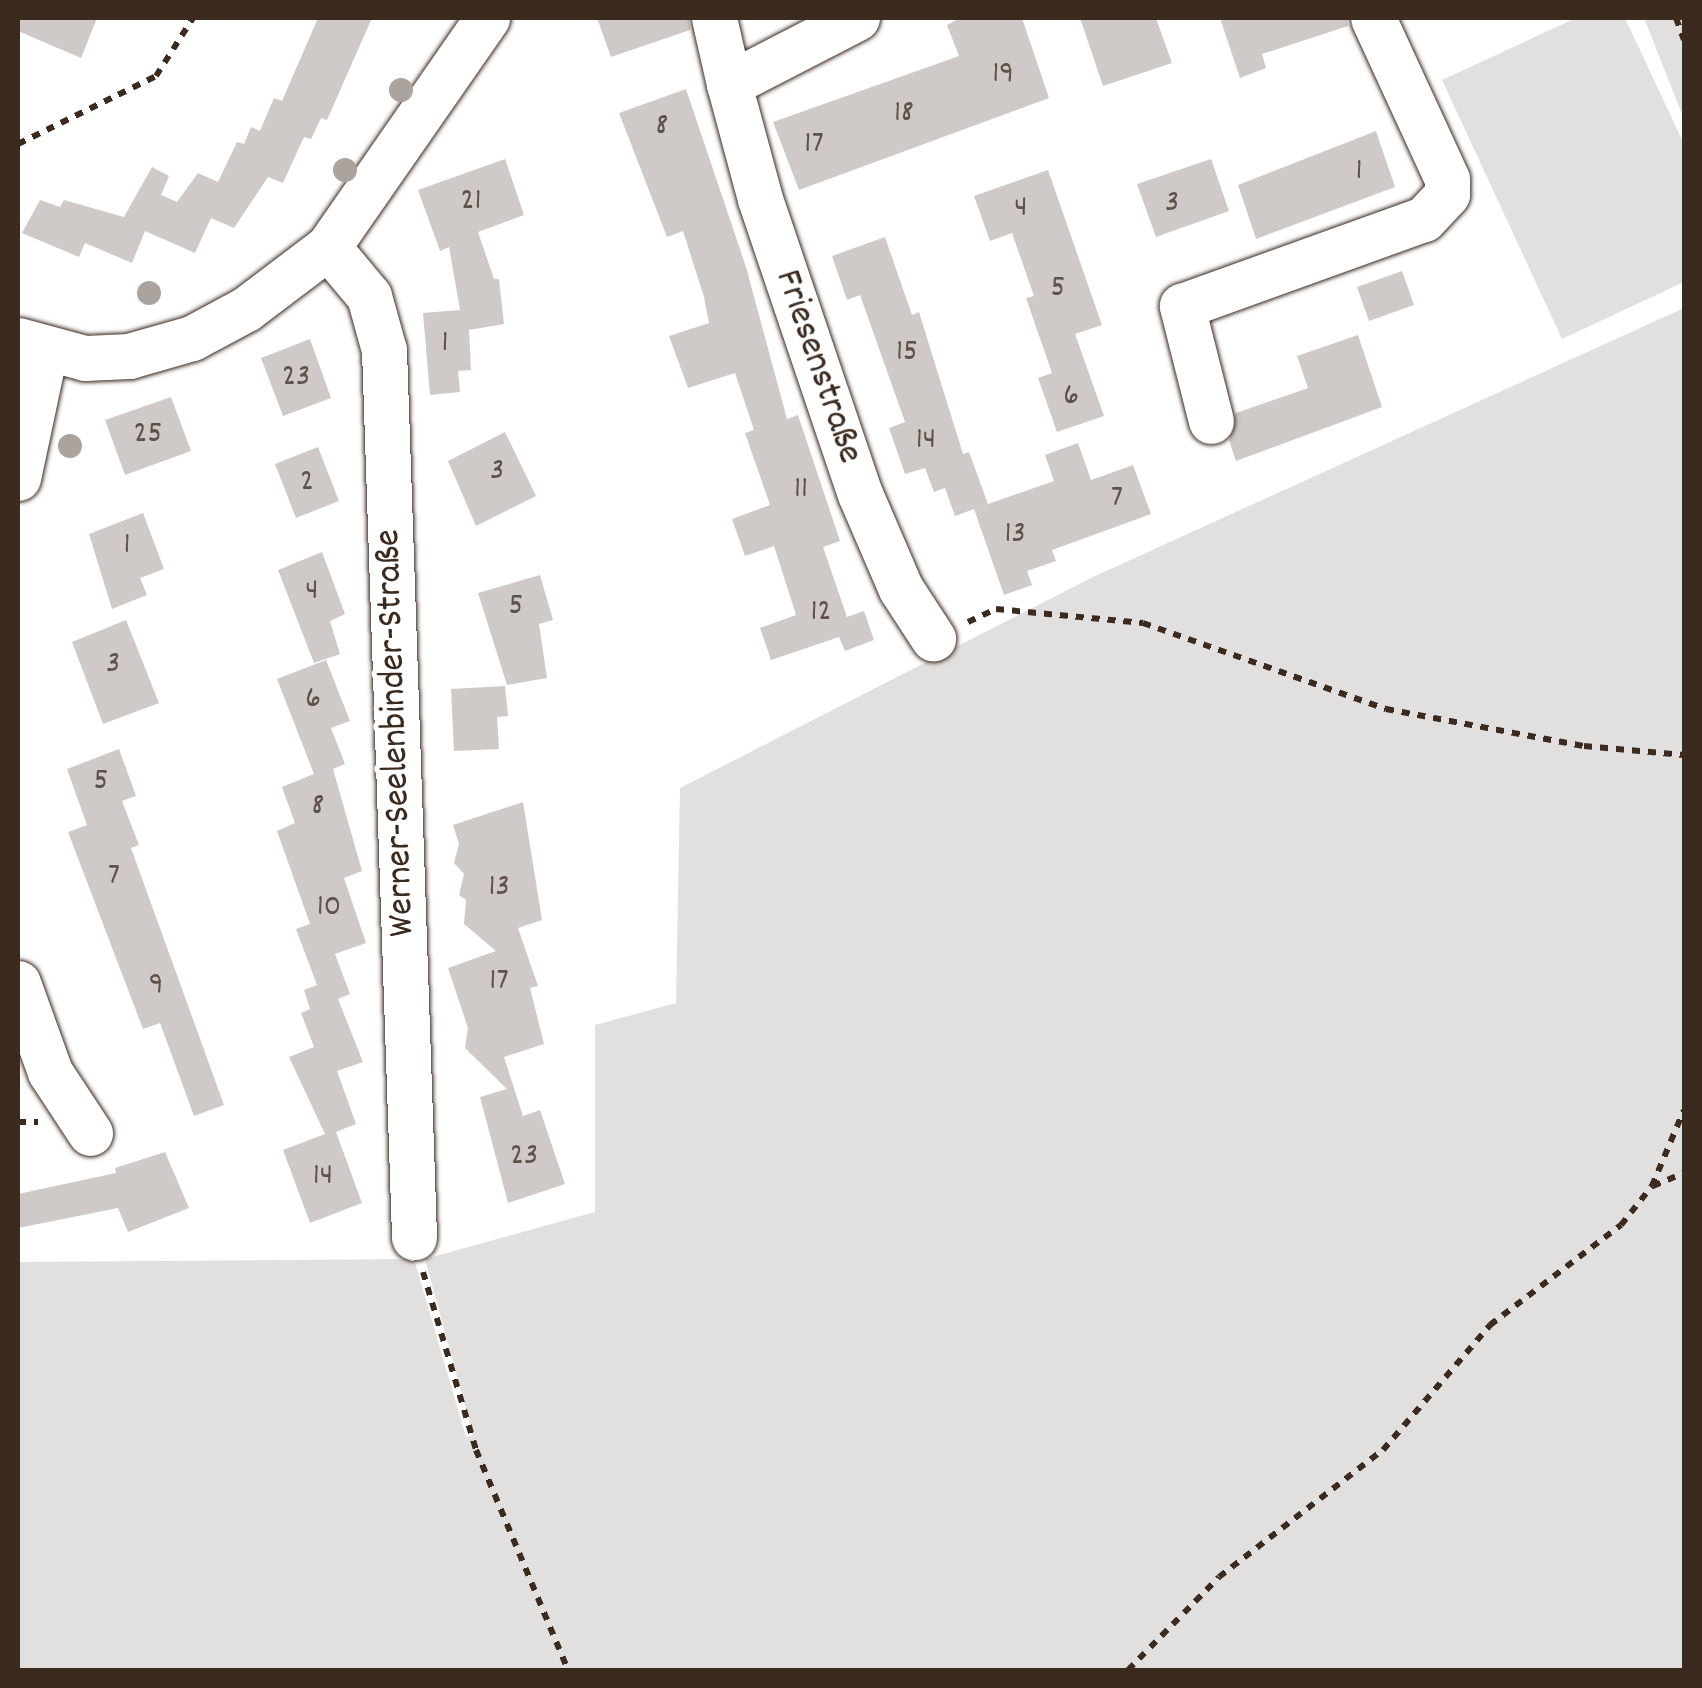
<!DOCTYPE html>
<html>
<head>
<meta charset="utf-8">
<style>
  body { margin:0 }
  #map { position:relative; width:1702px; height:1688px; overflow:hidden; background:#fff; font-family:Dekko,sans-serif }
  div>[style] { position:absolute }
  .green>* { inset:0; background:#e2e0de }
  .building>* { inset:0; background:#cfcac7 }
  .path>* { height:6px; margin-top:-3px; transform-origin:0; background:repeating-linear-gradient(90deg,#3b2a1e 0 8px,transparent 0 16px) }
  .roads { filter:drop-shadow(0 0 2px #3b2a1e) drop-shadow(0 0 2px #3b2a1e) }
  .minor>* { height:45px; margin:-22.5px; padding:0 22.5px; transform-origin:22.5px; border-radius:22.5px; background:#fff }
  .trees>* { width:24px; height:24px; margin:-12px; border-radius:50%; background:#aaa39e }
  span { translate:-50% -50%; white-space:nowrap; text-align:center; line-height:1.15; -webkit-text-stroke:10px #fff; paint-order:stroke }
  .number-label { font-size:32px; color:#605248 }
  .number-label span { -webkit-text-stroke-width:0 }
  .street-label { font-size:38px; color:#3b2a1e }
  .frame { position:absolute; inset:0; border:20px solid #3b2a1e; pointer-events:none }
</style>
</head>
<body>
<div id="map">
  <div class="green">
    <div style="clip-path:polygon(1576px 18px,1625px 18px,1684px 144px,1684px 282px,1562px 339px,1442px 80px)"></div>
    <div style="clip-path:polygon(1644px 18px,1684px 18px,1684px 119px)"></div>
    <div style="clip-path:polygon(1684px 308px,1684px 1670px,18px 1670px,18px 1262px,414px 1259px,466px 1437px,473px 1435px,425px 1259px,595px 1212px,595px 1025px,676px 1003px,680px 788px,1093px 577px)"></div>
  </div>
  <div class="building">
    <div style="clip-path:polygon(18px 18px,97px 18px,81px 58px,18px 31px)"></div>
    <div style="clip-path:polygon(318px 18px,372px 18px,327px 120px,321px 118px,311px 139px,304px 137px,283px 183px,268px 177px,234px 228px,211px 218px,195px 253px,145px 231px,132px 263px,85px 243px,79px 257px,22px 233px,40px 200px,60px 207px,64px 200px,124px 217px,152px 167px,169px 176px,161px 195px,177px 202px,198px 173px,218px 182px,237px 142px,244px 144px,251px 127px,260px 131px,274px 98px,282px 101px)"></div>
    <div style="clip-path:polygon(597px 18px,689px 18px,690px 30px,611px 57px)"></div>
    <div style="clip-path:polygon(960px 18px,1022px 18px,1049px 98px,799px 190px,773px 122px,959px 56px,947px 25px)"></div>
    <div style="clip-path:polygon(1080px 18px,1156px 18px,1172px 63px,1103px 86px)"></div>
    <div style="clip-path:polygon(1220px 18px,1347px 18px,1348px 26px,1262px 54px,1266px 68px,1240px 78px)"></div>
    <div style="clip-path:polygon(686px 89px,746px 267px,787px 419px,798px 415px,840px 541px,823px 547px,847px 617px,864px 611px,874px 640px,845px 651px,839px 637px,771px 660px,760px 628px,796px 615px,774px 546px,745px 556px,732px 519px,770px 505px,745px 433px,754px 430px,735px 373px,688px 388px,669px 336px,709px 323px,704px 297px,683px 231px,667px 237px,619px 113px)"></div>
    <div style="clip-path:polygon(1376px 131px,1395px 187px,1256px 239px,1238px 185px)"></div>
    <div style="clip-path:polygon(505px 159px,524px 215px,478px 232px,494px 279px,499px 279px,504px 324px,469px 330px,471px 370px,458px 371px,460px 392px,430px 395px,423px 313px,460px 310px,449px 247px,440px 251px,418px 190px)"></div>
    <div style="clip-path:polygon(1211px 159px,1229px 211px,1156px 237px,1137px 184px)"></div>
    <div style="clip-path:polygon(1048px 170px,1102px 325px,1075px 334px,1104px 416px,1057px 432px,1038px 378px,1052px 373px,1026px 298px,1034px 296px,1012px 233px,990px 241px,974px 196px)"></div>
    <div style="clip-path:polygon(885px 237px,912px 315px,919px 312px,963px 454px,969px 452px,988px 504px,955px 516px,945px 488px,934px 492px,925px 468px,905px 474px,889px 428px,905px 422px,860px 295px,847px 300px,832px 256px)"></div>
    <div style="clip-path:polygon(1402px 271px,1414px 305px,1369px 321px,1357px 287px)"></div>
    <div style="clip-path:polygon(1358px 335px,1382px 407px,1236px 461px,1229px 440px,1236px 413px,1308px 388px,1297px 356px)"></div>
    <div style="clip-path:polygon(310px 339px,331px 398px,283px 416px,261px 358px)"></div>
    <div style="clip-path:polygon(171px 397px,191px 451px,125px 475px,105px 420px)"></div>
    <div style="clip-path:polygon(505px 432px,536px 496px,476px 526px,448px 461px)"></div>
    <div style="clip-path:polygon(1078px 443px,1091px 480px,1133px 465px,1151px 514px,1052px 550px,1056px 561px,1027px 571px,1032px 585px,1004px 595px,974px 509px,1054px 481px,1045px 455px)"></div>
    <div style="clip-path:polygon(318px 447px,339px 501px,296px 518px,275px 464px)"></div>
    <div style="clip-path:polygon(143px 513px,164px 569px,140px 578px,147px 595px,112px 609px,89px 534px)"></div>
    <div style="clip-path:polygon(322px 552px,345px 614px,330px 621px,340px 654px,314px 663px,278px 570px)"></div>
    <div style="clip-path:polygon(540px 575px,553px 620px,539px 624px,547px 678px,507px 685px,478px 593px)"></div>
    <div style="clip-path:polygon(126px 620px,159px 703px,103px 724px,72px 642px)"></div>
    <div style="clip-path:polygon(326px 660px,350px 721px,331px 728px,345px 764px,333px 769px,362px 871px,344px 878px,366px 943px,335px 954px,350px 994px,338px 999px,363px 1062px,337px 1071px,356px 1124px,336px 1132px,362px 1203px,310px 1223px,283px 1150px,325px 1134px,289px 1057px,314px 1047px,301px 1013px,310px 1009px,304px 990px,317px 985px,296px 929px,310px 924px,277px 831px,295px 823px,282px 787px,314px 774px,277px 679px)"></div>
    <div style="clip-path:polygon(505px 686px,508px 716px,497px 717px,499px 749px,454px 751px,451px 689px)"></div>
    <div style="clip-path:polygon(119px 749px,136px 796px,122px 801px,139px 845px,131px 848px,224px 1105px,194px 1116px,160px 1023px,143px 1029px,68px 832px,87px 825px,67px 769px)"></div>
    <div style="clip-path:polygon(523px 802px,542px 920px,518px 928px,538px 986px,530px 988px,544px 1044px,504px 1057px,523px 1116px,540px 1110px,565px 1184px,508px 1203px,480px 1097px,507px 1089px,465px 1048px,468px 1028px,448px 968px,496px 951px,464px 924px,466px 900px,459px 895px,464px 874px,454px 863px,459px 844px,453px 825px)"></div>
    <div style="clip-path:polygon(165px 1152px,189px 1208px,128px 1232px,118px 1208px,18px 1228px,18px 1194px,116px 1173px,115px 1168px)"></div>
  </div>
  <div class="path">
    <div style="left:1676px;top:18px;width:23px;rotate:70deg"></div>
    <div style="left:18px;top:144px;width:154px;rotate:-26.2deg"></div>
    <div style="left:156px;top:76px;width:69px;rotate:-57.5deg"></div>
    <div style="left:968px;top:622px;width:31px;rotate:-25deg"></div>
    <div style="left:996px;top:609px;width:148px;rotate:5.4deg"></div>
    <div style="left:1143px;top:623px;width:258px;rotate:19.5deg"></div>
    <div style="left:1386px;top:709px;width:201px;rotate:10.6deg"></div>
    <div style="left:1584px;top:746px;width:100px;rotate:5.1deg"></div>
    <div style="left:18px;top:1122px;width:20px"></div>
    <div style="left:1653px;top:1186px;width:34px;rotate:-23deg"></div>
    <div style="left:423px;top:1272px;width:186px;rotate:73.4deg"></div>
    <div style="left:476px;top:1450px;width:238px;rotate:67.3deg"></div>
    <div style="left:1128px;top:1670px;width:130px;rotate:-45.6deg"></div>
    <div style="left:1219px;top:1577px;width:207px;rotate:-37.8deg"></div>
    <div style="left:1383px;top:1450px;width:165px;rotate:-49.4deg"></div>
    <div style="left:1490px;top:1325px;width:165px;rotate:-37.4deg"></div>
    <div style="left:1621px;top:1225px;width:50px;rotate:-51.5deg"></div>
    <div style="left:1652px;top:1186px;width:82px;rotate:-67.2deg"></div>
  </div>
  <div class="roads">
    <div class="minor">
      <div style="left:714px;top:18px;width:68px;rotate:77.2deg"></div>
      <div style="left:729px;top:84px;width:144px;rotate:-27.3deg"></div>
      <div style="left:729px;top:84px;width:119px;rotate:74.9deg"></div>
      <div style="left:760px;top:199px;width:311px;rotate:71.3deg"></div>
      <div style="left:860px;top:494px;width:103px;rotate:66.7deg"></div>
      <div style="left:901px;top:589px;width:59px;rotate:56.9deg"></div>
      <div style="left:328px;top:247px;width:64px;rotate:50.1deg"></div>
      <div style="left:369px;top:296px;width:56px;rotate:74.5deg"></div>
      <div style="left:384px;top:350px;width:888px;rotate:88.06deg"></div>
      <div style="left:18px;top:340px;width:69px;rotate:15deg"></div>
      <div style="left:85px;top:358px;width:44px;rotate:-2.6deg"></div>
      <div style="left:129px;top:356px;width:66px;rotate:-15.9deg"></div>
      <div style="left:192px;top:338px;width:61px;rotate:-28.2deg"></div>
      <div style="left:246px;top:309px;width:103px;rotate:-37.1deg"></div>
      <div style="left:328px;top:247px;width:279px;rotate:-55.2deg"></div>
      <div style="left:1211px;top:421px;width:119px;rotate:-104.2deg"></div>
      <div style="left:1182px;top:306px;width:257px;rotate:-19.8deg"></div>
      <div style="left:1424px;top:219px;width:34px;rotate:-47deg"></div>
      <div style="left:1447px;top:194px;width:15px;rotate:-90deg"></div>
      <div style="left:1447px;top:179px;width:177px;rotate:-114.7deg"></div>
      <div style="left:18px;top:478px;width:130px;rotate:-78deg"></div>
      <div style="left:18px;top:983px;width:95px;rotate:70.2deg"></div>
      <div style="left:50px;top:1072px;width:73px;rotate:56.7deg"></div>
    </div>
  </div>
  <div class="trees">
    <div style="left:401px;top:90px"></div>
    <div style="left:345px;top:170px"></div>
    <div style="left:149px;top:293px"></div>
    <div style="left:70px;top:446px"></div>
  </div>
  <div class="number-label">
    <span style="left:1003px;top:75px">19</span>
    <span style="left:904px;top:114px">18</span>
    <span style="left:662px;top:127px">8</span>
    <span style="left:814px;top:145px">17</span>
    <span style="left:1359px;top:172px">1</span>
    <span style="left:471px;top:202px">21</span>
    <span style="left:1172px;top:204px">3</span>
    <span style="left:1021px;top:209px">4</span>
    <span style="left:1058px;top:289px">5</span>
    <span style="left:445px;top:344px">1</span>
    <span style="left:907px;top:353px">15</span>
    <span style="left:296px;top:378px">23</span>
    <span style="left:1071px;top:397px">6</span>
    <span style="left:148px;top:435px">25</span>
    <span style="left:926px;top:441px">14</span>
    <span style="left:497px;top:472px">3</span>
    <span style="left:307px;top:483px">2</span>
    <span style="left:801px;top:490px">11</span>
    <span style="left:1117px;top:499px">7</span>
    <span style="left:1015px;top:535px">13</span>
    <span style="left:127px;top:546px">1</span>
    <span style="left:312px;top:592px">4</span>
    <span style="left:516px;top:607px">5</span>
    <span style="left:821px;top:613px">12</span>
    <span style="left:113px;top:665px">3</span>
    <span style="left:313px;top:700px">6</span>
    <span style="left:101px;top:782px">5</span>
    <span style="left:318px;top:807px">8</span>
    <span style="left:114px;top:877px">7</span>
    <span style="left:499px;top:888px">13</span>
    <span style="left:329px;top:908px">10</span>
    <span style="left:499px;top:982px">17</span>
    <span style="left:156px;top:986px">9</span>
    <span style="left:524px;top:1157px">23</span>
    <span style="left:323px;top:1177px">14</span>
  </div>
  <div class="street-label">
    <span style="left:817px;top:367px;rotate:71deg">Friesenstraße</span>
    <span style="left:397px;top:733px;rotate:-92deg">Werner-Seelenbinder-Straße</span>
  </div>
  <div class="frame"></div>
</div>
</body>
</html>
